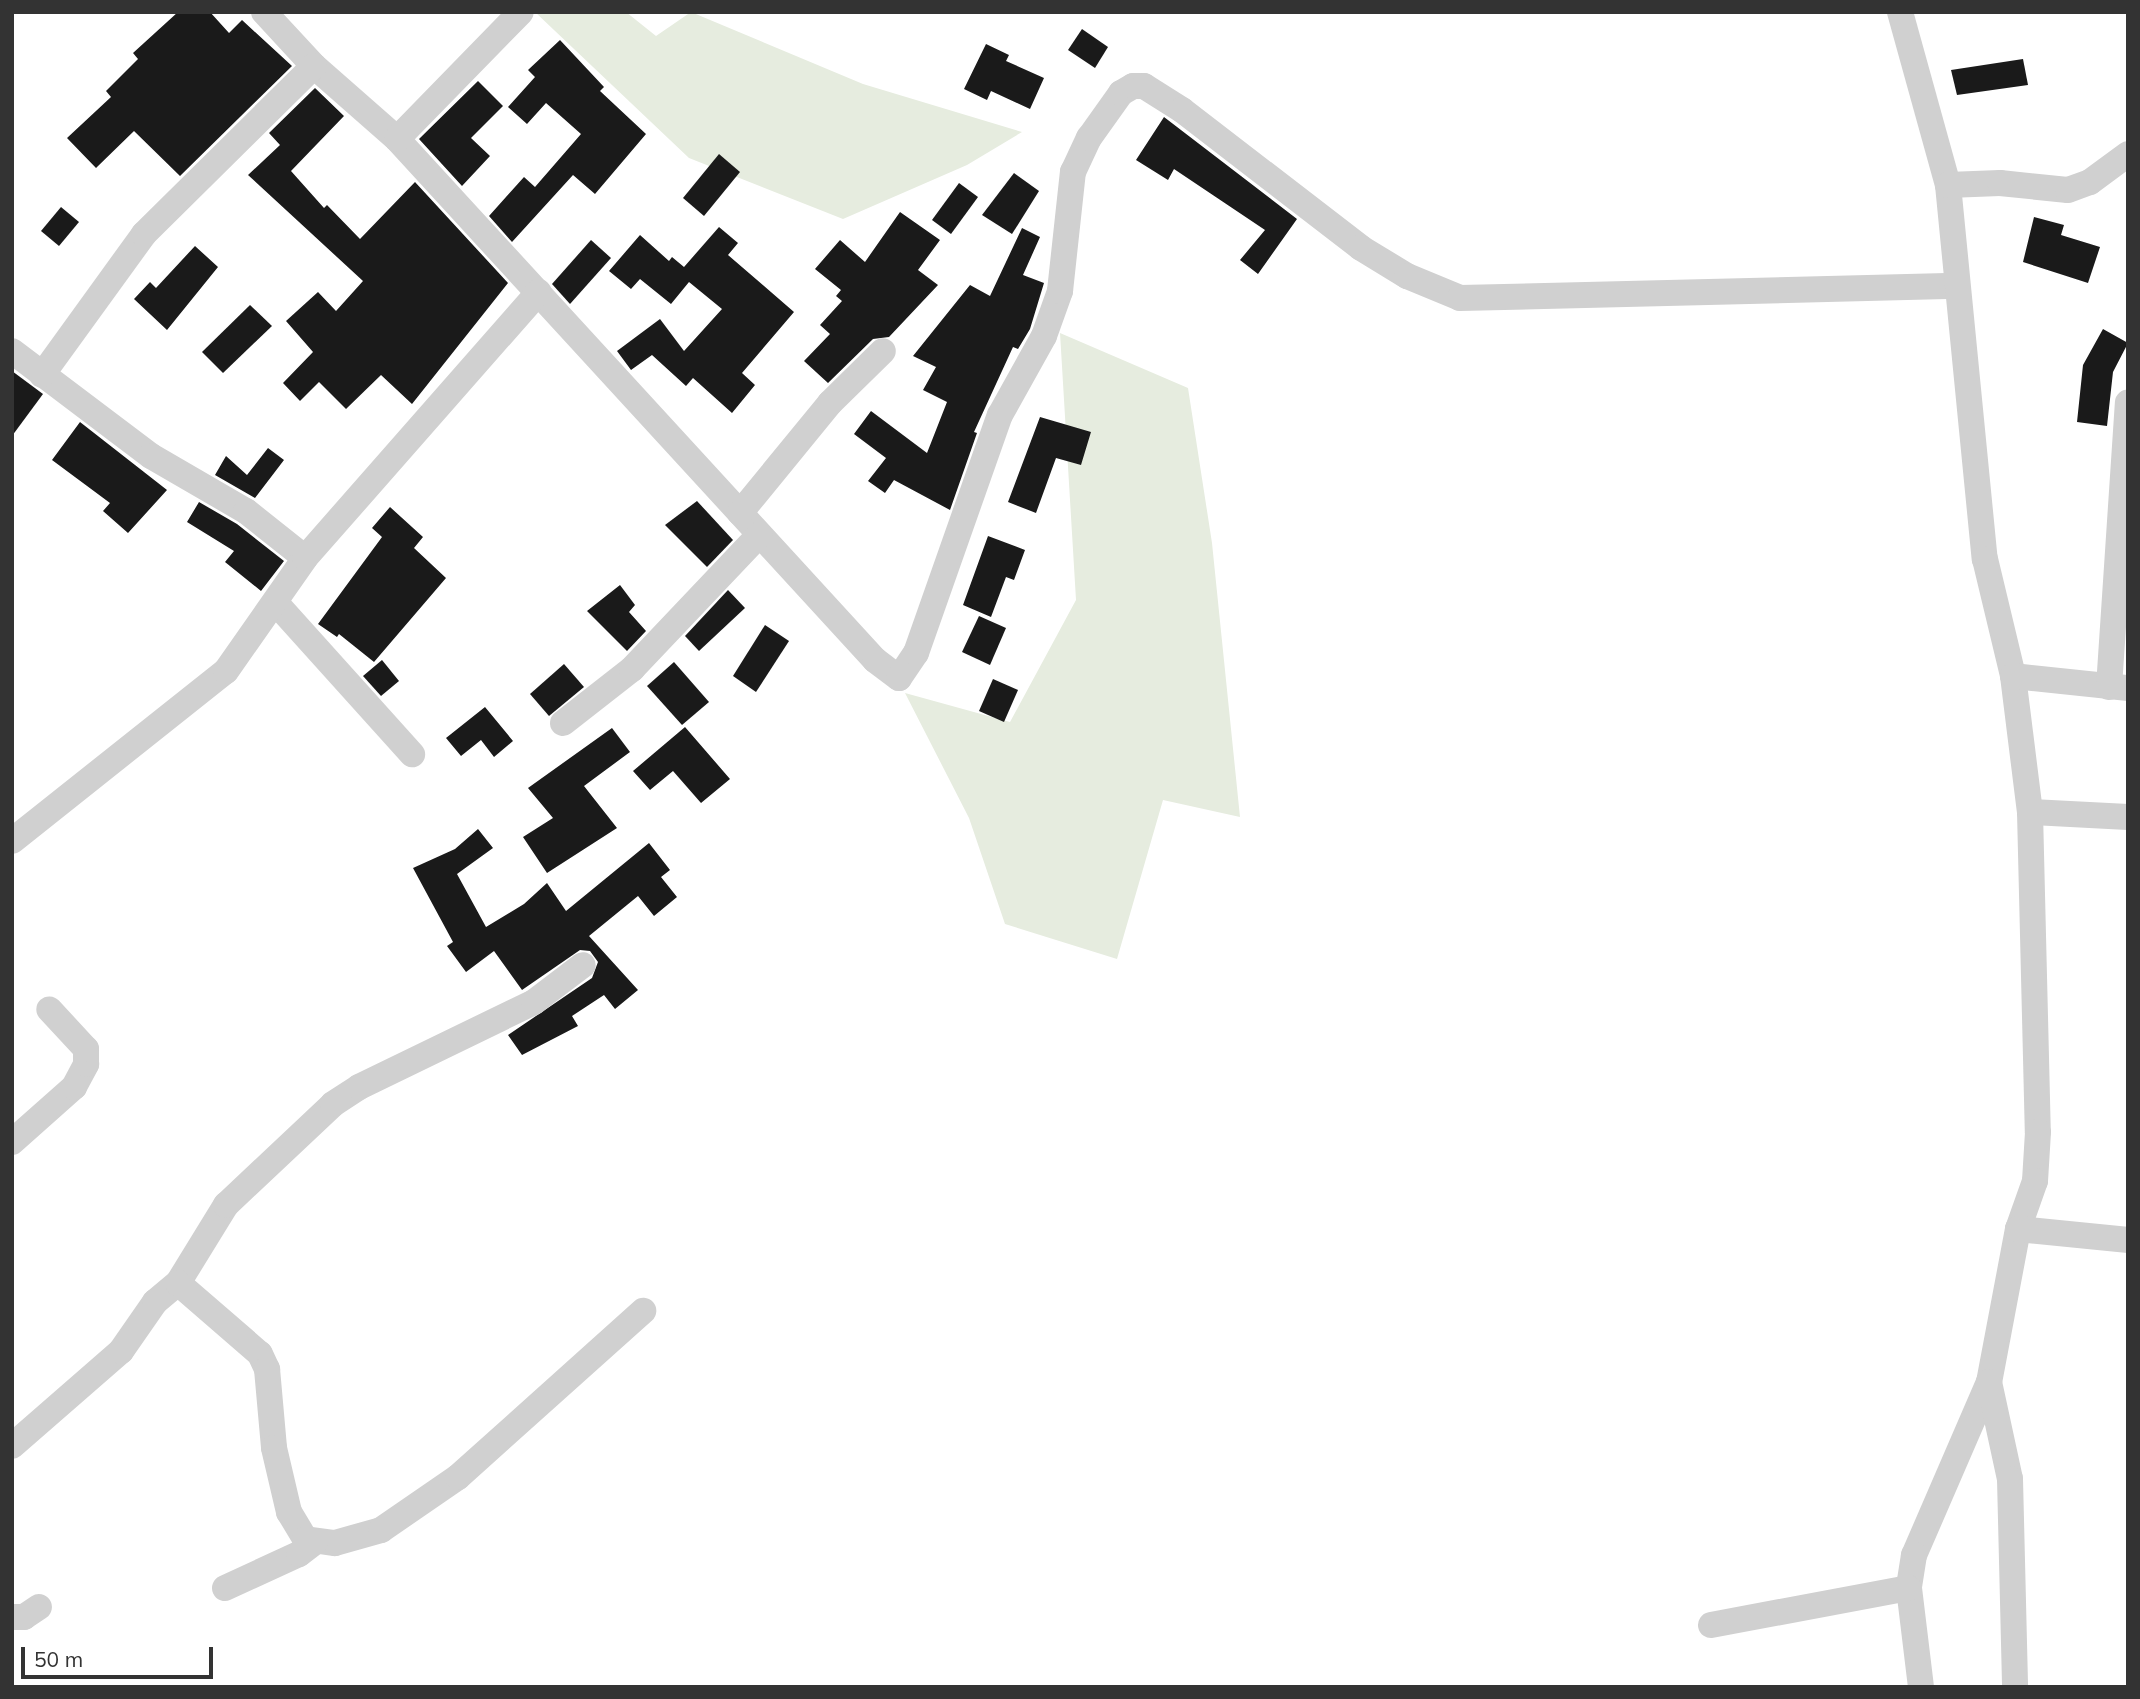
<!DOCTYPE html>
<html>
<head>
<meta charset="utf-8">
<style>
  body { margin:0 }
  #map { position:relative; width:2140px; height:1699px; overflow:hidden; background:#fff; font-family:Mulish,sans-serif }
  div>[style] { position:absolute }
  .green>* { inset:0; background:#e6ecdf }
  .building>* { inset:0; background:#1a1a1a }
  .minor>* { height:26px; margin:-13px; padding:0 13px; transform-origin:13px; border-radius:13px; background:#d0d0d0 }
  span { translate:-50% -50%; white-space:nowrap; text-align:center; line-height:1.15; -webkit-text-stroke:7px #fff; paint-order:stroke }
  .frame { position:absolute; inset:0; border:14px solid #333; pointer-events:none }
  .scale { position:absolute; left:21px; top:1647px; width:192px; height:32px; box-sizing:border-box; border:4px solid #333; border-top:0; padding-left:9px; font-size:21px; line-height:24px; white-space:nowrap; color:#333; -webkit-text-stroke:5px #fff; paint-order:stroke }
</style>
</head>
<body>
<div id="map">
  <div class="green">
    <div style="clip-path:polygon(535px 12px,626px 12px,656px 36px,691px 12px,863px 84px,1022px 132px,967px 165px,843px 219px,689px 158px)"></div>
    <div style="clip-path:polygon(1060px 333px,1188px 388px,1212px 543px,1240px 817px,1163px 800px,1117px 959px,1005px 924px,969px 818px,905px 693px,1010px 722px,1076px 600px)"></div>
  </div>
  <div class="building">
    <div style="clip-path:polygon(178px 12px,210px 12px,229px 33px,242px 20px,292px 66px,180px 176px,134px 131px,96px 168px,67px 138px,111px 97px,106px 91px,138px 59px,133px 53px)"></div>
    <div style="clip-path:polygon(1082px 29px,1108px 47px,1095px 68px,1068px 50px)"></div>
    <div style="clip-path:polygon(560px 40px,604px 87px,600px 91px,646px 134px,595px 194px,573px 175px,512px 242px,489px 216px,524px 177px,535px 187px,581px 134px,546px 103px,527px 124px,508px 107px,535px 77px,528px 70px)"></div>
    <div style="clip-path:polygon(986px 44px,1009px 55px,1006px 61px,1044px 78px,1030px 109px,991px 91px,987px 100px,964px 89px)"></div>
    <div style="clip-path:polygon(2023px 59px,2028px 85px,1957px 95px,1951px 70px)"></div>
    <div style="clip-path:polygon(478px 81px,503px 106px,471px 138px,490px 156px,462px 186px,419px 139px)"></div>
    <div style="clip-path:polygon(315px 88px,344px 116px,291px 171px,324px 208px,327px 205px,360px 239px,415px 182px,508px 283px,412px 404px,381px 375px,346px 409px,319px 382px,300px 401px,283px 383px,313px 352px,286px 321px,318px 292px,336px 311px,363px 281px,248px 175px,280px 145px,269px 133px)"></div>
    <div style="clip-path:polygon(1164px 117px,1297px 219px,1258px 274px,1240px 260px,1265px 230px,1174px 169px,1168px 180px,1136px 160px)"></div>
    <div style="clip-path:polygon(719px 154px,740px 172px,704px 216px,683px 198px)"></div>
    <div style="clip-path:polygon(1014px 173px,1039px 191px,1012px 234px,982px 215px)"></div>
    <div style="clip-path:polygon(959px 183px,978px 197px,951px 234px,932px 220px)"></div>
    <div style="clip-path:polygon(61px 207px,79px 222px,59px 246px,41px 231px)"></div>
    <div style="clip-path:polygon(900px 212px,940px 240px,918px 270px,938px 285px,889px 337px,873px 339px,828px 383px,804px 361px,830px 334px,820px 325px,842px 301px,836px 296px,841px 290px,815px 269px,840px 240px,865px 262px)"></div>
    <div style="clip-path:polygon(2034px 217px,2064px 225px,2061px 235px,2100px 247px,2088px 283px,2023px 262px)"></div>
    <div style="clip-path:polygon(719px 227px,738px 243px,728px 255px,794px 312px,742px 373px,755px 385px,732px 413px,693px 378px,686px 386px,652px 355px,631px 370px,617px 351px,660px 319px,684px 351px,722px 309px,689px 282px,671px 304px,640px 279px,631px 289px,609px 271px,640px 235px,669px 261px,672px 257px,684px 267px)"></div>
    <div style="clip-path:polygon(1022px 228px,1040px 237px,1023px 275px,1044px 283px,1030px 329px,1018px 349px,1013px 347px,974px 432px,977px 433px,950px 510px,894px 480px,885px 493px,868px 481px,886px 458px,854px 434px,871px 411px,927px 453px,947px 402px,923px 390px,936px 367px,913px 356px,970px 285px,990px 296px)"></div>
    <div style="clip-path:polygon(591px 240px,611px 258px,570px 304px,552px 284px)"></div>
    <div style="clip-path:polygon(195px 246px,218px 267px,167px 330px,134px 299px,150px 282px,156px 288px)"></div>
    <div style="clip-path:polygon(250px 305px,272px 326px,223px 373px,202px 352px)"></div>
    <div style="clip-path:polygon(2103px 329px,2128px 343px,2113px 372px,2107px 426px,2077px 422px,2083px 365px)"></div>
    <div style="clip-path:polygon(12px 371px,43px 394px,12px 436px)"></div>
    <div style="clip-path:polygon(1040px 417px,1091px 432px,1081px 465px,1056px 458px,1036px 513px,1008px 502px)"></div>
    <div style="clip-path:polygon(80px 422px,167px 490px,128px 533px,103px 511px,110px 503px,52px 460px)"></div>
    <div style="clip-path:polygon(268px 448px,284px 460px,255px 498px,215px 475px,226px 456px,247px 475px)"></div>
    <div style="clip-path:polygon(697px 501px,733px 540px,707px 567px,665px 525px)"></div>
    <div style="clip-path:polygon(199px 502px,237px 524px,284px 561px,261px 591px,225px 562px,234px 551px,187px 522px)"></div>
    <div style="clip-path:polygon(390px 507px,423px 537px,414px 548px,446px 578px,374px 662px,339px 634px,337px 637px,318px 624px,382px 537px,372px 528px)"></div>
    <div style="clip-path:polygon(988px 536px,1025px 550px,1014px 580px,1006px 577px,991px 617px,963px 605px)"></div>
    <div style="clip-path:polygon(620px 585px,635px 605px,629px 612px,646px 631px,627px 651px,587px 611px)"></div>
    <div style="clip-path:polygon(728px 590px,745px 608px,699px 651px,685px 636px)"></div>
    <div style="clip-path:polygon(979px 616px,1006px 628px,990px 665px,962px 652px)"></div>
    <div style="clip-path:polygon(765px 625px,789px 641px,756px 692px,733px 676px)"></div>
    <div style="clip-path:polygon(382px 660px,399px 681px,381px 696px,363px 676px)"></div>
    <div style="clip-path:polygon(674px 662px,709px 702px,682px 725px,647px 686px)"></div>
    <div style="clip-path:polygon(564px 664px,584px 687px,549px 716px,530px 694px)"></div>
    <div style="clip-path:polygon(993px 679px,1018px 690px,1004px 722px,979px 711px)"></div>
    <div style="clip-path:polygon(485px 707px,513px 741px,494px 757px,481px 740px,461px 756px,446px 738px)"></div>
    <div style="clip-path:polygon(685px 727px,730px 779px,701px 803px,673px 771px,650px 790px,633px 771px)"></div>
    <div style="clip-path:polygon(612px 728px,630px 752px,584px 786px,617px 828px,547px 873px,523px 837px,553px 818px,528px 788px)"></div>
    <div style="clip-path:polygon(478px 829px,493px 848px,457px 874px,486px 927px,524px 904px,547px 883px,566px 911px,649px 843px,670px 870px,661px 877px,677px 897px,654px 916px,638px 896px,589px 936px,638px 990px,615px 1009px,604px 995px,572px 1016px,578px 1026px,522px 1055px,508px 1035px,592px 978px,598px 962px,590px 951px,580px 950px,522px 990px,494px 951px,466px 972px,447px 946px,453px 942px,413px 868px,455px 849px)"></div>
  </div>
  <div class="minor">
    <div style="left:264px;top:12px;width:74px;rotate:47.2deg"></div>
    <div style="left:314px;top:66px;width:111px;rotate:41.3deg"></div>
    <div style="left:397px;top:139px;width:707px;rotate:47.46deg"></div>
    <div style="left:875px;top:660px;width:30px;rotate:37deg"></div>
    <div style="left:899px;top:678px;width:30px;rotate:-56deg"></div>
    <div style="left:916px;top:653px;width:252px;rotate:-70.6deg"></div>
    <div style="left:1000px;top:415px;width:90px;rotate:-60.9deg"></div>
    <div style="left:1044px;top:336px;width:48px;rotate:-70.4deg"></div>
    <div style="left:1060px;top:291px;width:120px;rotate:-83.8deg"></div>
    <div style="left:1073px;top:172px;width:38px;rotate:-65deg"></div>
    <div style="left:1089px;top:138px;width:55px;rotate:-54.6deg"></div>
    <div style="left:1121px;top:93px;width:14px;rotate:-30deg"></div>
    <div style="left:1133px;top:86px;width:11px"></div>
    <div style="left:1144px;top:86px;width:45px;rotate:32.3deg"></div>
    <div style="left:1182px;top:110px;width:226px;rotate:37.6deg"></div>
    <div style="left:1361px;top:248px;width:54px;rotate:31.3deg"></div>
    <div style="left:1407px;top:276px;width:57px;rotate:22.5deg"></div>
    <div style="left:1460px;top:298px;width:497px;rotate:-1.4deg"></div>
    <div style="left:1900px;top:12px;width:180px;rotate:74.5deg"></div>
    <div style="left:1948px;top:185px;width:376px;rotate:84.4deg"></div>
    <div style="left:1985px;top:559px;width:120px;rotate:76.5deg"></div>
    <div style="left:2013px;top:676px;width:137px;rotate:82.9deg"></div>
    <div style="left:2030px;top:812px;width:320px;rotate:88.6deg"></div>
    <div style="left:2038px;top:1132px;width:49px;rotate:93.5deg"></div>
    <div style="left:2035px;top:1181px;width:51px;rotate:109.5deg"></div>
    <div style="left:2018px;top:1229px;width:156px;rotate:100.7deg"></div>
    <div style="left:1989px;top:1382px;width:189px;rotate:113.4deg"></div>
    <div style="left:1914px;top:1555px;width:33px;rotate:99deg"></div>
    <div style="left:1909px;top:1588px;width:100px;rotate:83.1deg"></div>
    <div style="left:397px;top:139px;width:177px;rotate:-45.7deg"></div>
    <div style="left:1948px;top:185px;width:52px;rotate:-2.2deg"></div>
    <div style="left:2000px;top:183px;width:68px;rotate:5.9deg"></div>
    <div style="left:2068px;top:190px;width:23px;rotate:-20deg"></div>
    <div style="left:2090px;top:182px;width:47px;rotate:-36.4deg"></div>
    <div style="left:12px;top:351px;width:174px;rotate:37.1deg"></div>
    <div style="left:151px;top:456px;width:110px;rotate:30.1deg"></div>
    <div style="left:246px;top:511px;width:75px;rotate:38.5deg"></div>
    <div style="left:42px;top:375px;width:174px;rotate:-54.1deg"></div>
    <div style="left:144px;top:234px;width:239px;rotate:-44.7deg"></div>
    <div style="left:740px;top:513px;width:142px;rotate:-50.7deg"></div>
    <div style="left:830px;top:403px;width:74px;rotate:-44.5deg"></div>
    <div style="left:275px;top:602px;width:205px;rotate:48deg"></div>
    <div style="left:2013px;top:676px;width:116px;rotate:6deg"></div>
    <div style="left:2109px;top:687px;width:285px;rotate:-86.2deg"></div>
    <div style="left:563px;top:723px;width:88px;rotate:-38deg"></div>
    <div style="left:632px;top:669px;width:185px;rotate:-46.5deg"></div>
    <div style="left:2030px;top:812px;width:98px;rotate:2.9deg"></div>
    <div style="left:12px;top:841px;width:273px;rotate:-38.5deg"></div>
    <div style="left:226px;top:671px;width:138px;rotate:-55deg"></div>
    <div style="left:305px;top:558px;width:354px;rotate:-48.7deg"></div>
    <div style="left:12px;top:1142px;width:83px;rotate:-41.6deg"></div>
    <div style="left:74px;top:1087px;width:26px;rotate:-62deg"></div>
    <div style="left:86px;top:1064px;width:15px;rotate:-90deg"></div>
    <div style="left:86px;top:1049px;width:54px;rotate:-132.8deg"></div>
    <div style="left:2018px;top:1229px;width:111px;rotate:5.7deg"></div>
    <div style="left:178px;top:1283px;width:92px;rotate:-58.4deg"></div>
    <div style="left:226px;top:1205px;width:147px;rotate:-43.3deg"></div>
    <div style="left:333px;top:1104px;width:31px;rotate:-33deg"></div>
    <div style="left:359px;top:1087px;width:195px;rotate:-25.9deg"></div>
    <div style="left:534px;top:1002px;width:61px;rotate:-37.1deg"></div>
    <div style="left:1989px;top:1382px;width:99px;rotate:77.8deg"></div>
    <div style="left:2010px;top:1479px;width:208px;rotate:88.6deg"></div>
    <div style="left:12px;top:1446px;width:145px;rotate:-41.1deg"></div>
    <div style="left:121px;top:1351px;width:60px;rotate:-55.2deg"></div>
    <div style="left:155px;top:1302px;width:30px;rotate:-40deg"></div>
    <div style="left:178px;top:1283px;width:108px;rotate:40.9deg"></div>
    <div style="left:260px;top:1354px;width:17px;rotate:65deg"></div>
    <div style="left:267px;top:1369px;width:79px;rotate:84.9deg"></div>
    <div style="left:274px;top:1448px;width:66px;rotate:76.8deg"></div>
    <div style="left:289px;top:1512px;width:31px;rotate:59deg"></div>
    <div style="left:305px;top:1539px;width:30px;rotate:8deg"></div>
    <div style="left:335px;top:1543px;width:48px;rotate:-15.8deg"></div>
    <div style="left:381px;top:1530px;width:93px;rotate:-34.5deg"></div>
    <div style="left:458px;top:1477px;width:249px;rotate:-41.9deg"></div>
    <div style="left:225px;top:1588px;width:81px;rotate:-24.7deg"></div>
    <div style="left:299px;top:1554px;width:20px;rotate:-37deg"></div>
    <div style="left:12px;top:1617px;width:12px"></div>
    <div style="left:24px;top:1617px;width:18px;rotate:-34deg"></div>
    <div style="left:1711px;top:1625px;width:201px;rotate:-10.6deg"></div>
  </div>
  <div class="frame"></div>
  <div class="scale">50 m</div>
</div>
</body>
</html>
